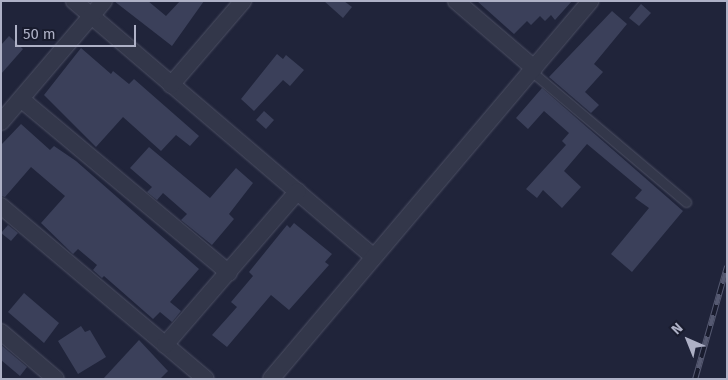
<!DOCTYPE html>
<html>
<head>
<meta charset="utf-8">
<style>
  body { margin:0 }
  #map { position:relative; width:728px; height:380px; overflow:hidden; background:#20243a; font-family:"Fira Sans",sans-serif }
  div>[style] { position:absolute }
  .building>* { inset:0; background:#3b405a }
  .roads { filter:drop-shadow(0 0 1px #4e5165) drop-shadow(0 0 1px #4e5165) }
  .lane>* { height:9px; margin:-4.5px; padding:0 4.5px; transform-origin:4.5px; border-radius:4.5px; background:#33374a }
  .street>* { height:16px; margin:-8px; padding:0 8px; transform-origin:8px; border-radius:8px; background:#33374a }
  .rail>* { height:5.5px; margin-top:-2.75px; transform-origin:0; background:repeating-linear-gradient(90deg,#191c2e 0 11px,#555971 0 22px); box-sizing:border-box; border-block:1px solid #555971 }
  span { translate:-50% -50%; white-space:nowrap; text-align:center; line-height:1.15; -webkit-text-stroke:4px #191c2e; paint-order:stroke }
  .frame { position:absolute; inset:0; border:2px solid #aeb1c6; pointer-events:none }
  .north { position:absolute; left:663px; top:315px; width:50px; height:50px; -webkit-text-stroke:4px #191c2e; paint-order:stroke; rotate:316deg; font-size:14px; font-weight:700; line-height:20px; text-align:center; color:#aeb1c6 }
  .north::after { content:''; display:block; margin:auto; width:18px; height:22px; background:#aeb1c6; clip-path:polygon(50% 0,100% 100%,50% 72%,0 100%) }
  .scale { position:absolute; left:15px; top:25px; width:121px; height:22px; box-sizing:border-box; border:2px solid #aeb1c6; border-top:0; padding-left:6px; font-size:15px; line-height:18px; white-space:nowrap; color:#aeb1c6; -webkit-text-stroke:4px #191c2e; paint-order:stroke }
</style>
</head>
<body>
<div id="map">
  <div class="building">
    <div style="clip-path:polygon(114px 1px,148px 1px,166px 16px,180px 1px,204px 1px,172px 46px)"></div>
    <div style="clip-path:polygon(324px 1px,344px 1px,352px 7px,343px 18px)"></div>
    <div style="clip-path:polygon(477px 1px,572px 1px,555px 20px,551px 15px,545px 21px,540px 16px,531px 25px,527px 21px,514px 34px)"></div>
    <div style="clip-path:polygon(641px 4px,651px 13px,639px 26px,629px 18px)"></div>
    <div style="clip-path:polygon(612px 11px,627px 24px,594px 64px,603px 72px,585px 92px,599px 105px,591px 113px,549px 77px)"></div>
    <div style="clip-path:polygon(9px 36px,23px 49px,1px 74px,1px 45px)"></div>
    <div style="clip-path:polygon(81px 48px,111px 74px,113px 71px,129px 84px,134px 79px,199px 136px,190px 146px,176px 135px,161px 151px,123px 117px,96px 147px,44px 95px)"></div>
    <div style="clip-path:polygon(277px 54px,283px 59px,286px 55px,304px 70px,290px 86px,283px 80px,254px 111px,241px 99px)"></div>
    <div style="clip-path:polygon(542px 88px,683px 211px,632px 272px,611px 254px,649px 208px,635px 198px,642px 190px,587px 144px,564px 171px,581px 187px,562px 208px,543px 190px,537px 198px,526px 189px,566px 145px,562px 141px,569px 133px,544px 111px,528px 129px,516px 118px)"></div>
    <div style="clip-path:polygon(264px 111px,274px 120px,266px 129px,256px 120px)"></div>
    <div style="clip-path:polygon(21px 124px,50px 150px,54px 146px,76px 161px,199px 269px,170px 302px,181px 311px,172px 322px,160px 312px,153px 319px,104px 276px,102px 278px,93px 270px,97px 265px,78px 249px,73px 254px,41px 223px,65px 196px,31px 167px,5px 197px,1px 196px,1px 145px)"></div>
    <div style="clip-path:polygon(149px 147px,210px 198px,236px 168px,253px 183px,229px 214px,234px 219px,212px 245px,181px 220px,187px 214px,163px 193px,157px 200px,147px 192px,152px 187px,130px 168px)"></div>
    <div style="clip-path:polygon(294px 223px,332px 254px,325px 262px,329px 265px,289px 310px,271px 295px,227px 347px,212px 335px,237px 307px,231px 302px,253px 276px,249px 272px,287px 225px,290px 228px)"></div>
    <div style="clip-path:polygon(8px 225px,18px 233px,11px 241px,1px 233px)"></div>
    <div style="clip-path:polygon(24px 293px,59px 323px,44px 343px,8px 312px)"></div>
    <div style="clip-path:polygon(81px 326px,85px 332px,90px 330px,106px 357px,78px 374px,58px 341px)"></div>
    <div style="clip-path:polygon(139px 340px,168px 371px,160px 379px,103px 379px)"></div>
    <div style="clip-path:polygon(1px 345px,27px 367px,20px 376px,1px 360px)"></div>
  </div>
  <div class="roads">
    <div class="lane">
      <div style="left:531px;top:71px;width:203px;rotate:40.2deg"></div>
    </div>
    <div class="street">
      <div style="left:74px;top:1px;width:394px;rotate:40.5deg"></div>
      <div style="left:456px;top:1px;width:103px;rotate:40.7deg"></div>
      <div style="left:171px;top:85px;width:111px;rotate:-49.4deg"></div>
      <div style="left:21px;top:99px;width:271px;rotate:39.9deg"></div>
      <div style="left:1px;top:122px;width:159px;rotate:-49.6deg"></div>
      <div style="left:1px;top:206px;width:268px;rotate:40.2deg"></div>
      <div style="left:1px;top:332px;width:72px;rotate:40.5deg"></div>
      <div style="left:165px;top:345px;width:203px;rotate:-49.2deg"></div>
      <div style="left:271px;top:379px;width:495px;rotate:-49.8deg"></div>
    </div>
  </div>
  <div class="rail">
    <div style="left:695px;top:379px;width:117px;rotate:-74.2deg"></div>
  </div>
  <div class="frame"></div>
  <div class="north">N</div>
  <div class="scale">50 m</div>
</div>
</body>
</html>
